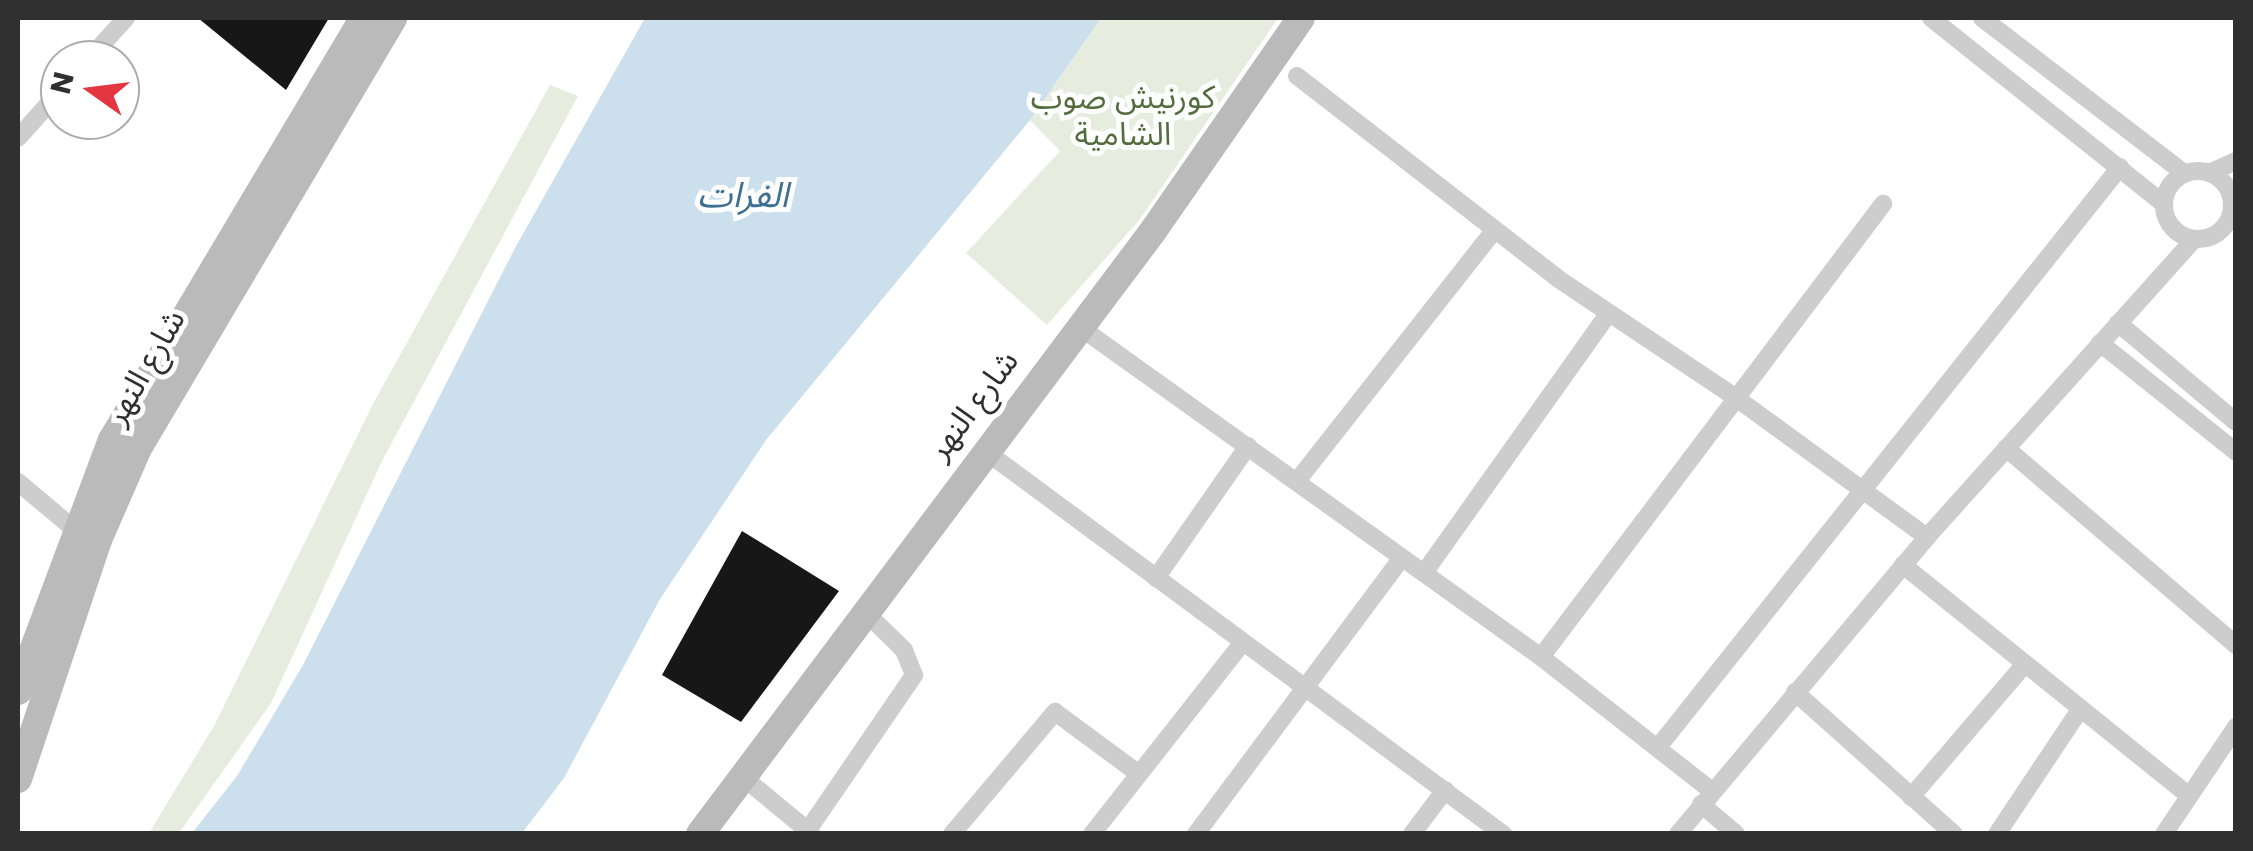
<!DOCTYPE html>
<html>
<head>
<meta charset="utf-8">
<style>
  body { margin:0 }
  #map { position:relative; width:2253px; height:851px; overflow:hidden; background:#fff; font-family:Poppins,"Noto Sans Arabic",sans-serif }
  div>[style] { position:absolute }
  .green>* { inset:0; background:#e6eddf }
  .water>* { inset:0; background:#cbdfec }
  .building>* { inset:0; background:#171717 }
  .street>* { height:18px; margin:-9px; padding:0 9px; transform-origin:9px; border-radius:9px; background:#cdcdcd }
  .street>.ring { margin:-9px; padding:0; box-sizing:content-box; background:none; border:18px solid #cdcdcd; border-radius:50% }
  .secondary>* { height:28px; margin:-14px; padding:0 14px; transform-origin:14px; border-radius:14px; background:#bababa }
  span { translate:-50% -50%; white-space:nowrap; text-align:center; line-height:1.15; -webkit-text-stroke:10px #fff; paint-order:stroke }
  .park-label { font-size:32px; color:#536c3e }
  .street-label { font-size:32px; color:#303030 }
  .water-label { font-size:35px; color:#3e7092; font-style:italic }
  .frame { position:absolute; inset:0; border:20px solid #303030; pointer-events:none }
  .north { position:absolute; left:40px; top:40px; width:100px; height:100px; box-sizing:border-box; background:#fff; border:2px solid #acacac; border-radius:50%; rotate:284deg; font-size:28px; font-weight:700; line-height:40px; text-align:center; color:#303030 }
  .north::after { content:''; display:block; margin:auto; width:35px; height:45px; background:#e43640; clip-path:polygon(50% 0,100% 100%,50% 72%,0 100%) }
</style>
</head>
<body>
<div id="map">
  <div class="green">
    <div style="clip-path:polygon(1101px 18px,1278px 18px,1140px 219px,1047px 325px,966px 253px,1060px 151px,1030px 120px)"></div>
    <div style="clip-path:polygon(550px 85px,578px 96px,382px 461px,271px 703px,179px 833px,149px 833px,214px 726px,374px 402px)"></div>
  </div>
  <div class="water">
    <div style="clip-path:polygon(645px 18px,1101px 18px,1030px 120px,766px 440px,660px 599px,564px 778px,522px 833px,192px 833px,237px 776px,303px 665px,515px 248px)"></div>
  </div>
  <div class="building">
    <div style="clip-path:polygon(198px 18px,329px 18px,286px 90px)"></div>
    <div style="clip-path:polygon(742px 531px,839px 591px,741px 722px,662px 675px)"></div>
  </div>
  <div class="street">
    <div style="left:1931px;top:18px;width:298px;rotate:38.6deg"></div>
    <div style="left:1982px;top:18px;width:256px;rotate:37.5deg"></div>
    <div style="left:88px;top:60px;width:57px;rotate:-47.9deg"></div>
    <div style="left:1297px;top:76px;width:329px;rotate:37.8deg"></div>
    <div style="left:1557px;top:278px;width:219px;rotate:33.8deg"></div>
    <div style="left:1739px;top:400px;width:233px;rotate:36.1deg"></div>
    <div style="left:18px;top:138px;width:63px;rotate:-48.2deg"></div>
    <div class="ring" style="left:2164px;top:171px;width:50px;height:50px"></div>
    <div style="left:2209px;top:173px;width:30px;rotate:-24deg"></div>
    <div style="left:2118px;top:323px;width:154px;rotate:40deg"></div>
    <div style="left:1077px;top:325px;width:571px;rotate:35.58deg"></div>
    <div style="left:1541px;top:657px;width:217px;rotate:38.1deg"></div>
    <div style="left:2100px;top:343px;width:174px;rotate:38.7deg"></div>
    <div style="left:2006px;top:448px;width:303px;rotate:40.6deg"></div>
    <div style="left:984px;top:450px;width:646px;rotate:36.5deg"></div>
    <div style="left:1297px;top:481px;width:318px;rotate:-51.8deg"></div>
    <div style="left:18px;top:482px;width:73px;rotate:40deg"></div>
    <div style="left:1903px;top:565px;width:368px;rotate:38.9deg"></div>
    <div style="left:1424px;top:573px;width:319px;rotate:-54.6deg"></div>
    <div style="left:1156px;top:578px;width:161px;rotate:-55.1deg"></div>
    <div style="left:1541px;top:657px;width:568px;rotate:-52.95deg"></div>
    <div style="left:1795px;top:692px;width:213px;rotate:41.8deg"></div>
    <div style="left:1659px;top:746px;width:740px;rotate:-51.47deg"></div>
    <div style="left:743px;top:777px;width:89px;rotate:39.6deg"></div>
    <div style="left:1911px;top:797px;width:175px;rotate:-49.4deg"></div>
    <div style="left:1701px;top:804px;width:46px;rotate:40.6deg"></div>
    <div style="left:808px;top:830px;width:188px;rotate:-55.6deg"></div>
    <div style="left:914px;top:675px;width:27px;rotate:-112deg"></div>
    <div style="left:904px;top:650px;width:56px;rotate:-135.7deg"></div>
    <div style="left:952px;top:834px;width:160px;rotate:-49.8deg"></div>
    <div style="left:1055px;top:712px;width:104px;rotate:36.4deg"></div>
    <div style="left:1092px;top:834px;width:244px;rotate:-51.8deg"></div>
    <div style="left:1196px;top:834px;width:344px;rotate:-53.3deg"></div>
    <div style="left:1412px;top:834px;width:55px;rotate:-53.1deg"></div>
    <div style="left:1678px;top:834px;width:388px;rotate:-50deg"></div>
    <div style="left:1927px;top:537px;width:400px;rotate:-48.1deg"></div>
    <div style="left:1997px;top:834px;width:151px;rotate:-56.3deg"></div>
    <div style="left:2164px;top:834px;width:129px;rotate:-56.1deg"></div>
  </div>
  <div class="secondary">
    <div style="left:18px;top:691px;width:268px;rotate:-69.5deg"></div>
    <div style="left:112px;top:440px;width:492px;rotate:-59.2deg"></div>
    <div style="left:18px;top:779px;width:252px;rotate:-71.5deg"></div>
    <div style="left:98px;top:540px;width:100px;rotate:-66.5deg"></div>
    <div style="left:138px;top:448px;width:500px;rotate:-59.3deg"></div>
    <div style="left:700px;top:834px;width:754px;rotate:-53.08deg"></div>
    <div style="left:1153px;top:231px;width:259px;rotate:-55.2deg"></div>
  </div>
  <div class="park-label">
    <span style="left:1123px;top:116px">كورنيش صوب<br>الشامية</span>
  </div>
  <div class="street-label">
    <span style="left:145px;top:367px;rotate:-60deg">شارع النهر</span>
    <span style="left:973px;top:405px;rotate:-53deg">شارع النهر</span>
  </div>
  <div class="water-label">
    <span style="left:743px;top:195px">الفرات</span>
  </div>
  <div class="frame"></div>
  <div class="north">N</div>
</div>
</body>
</html>
